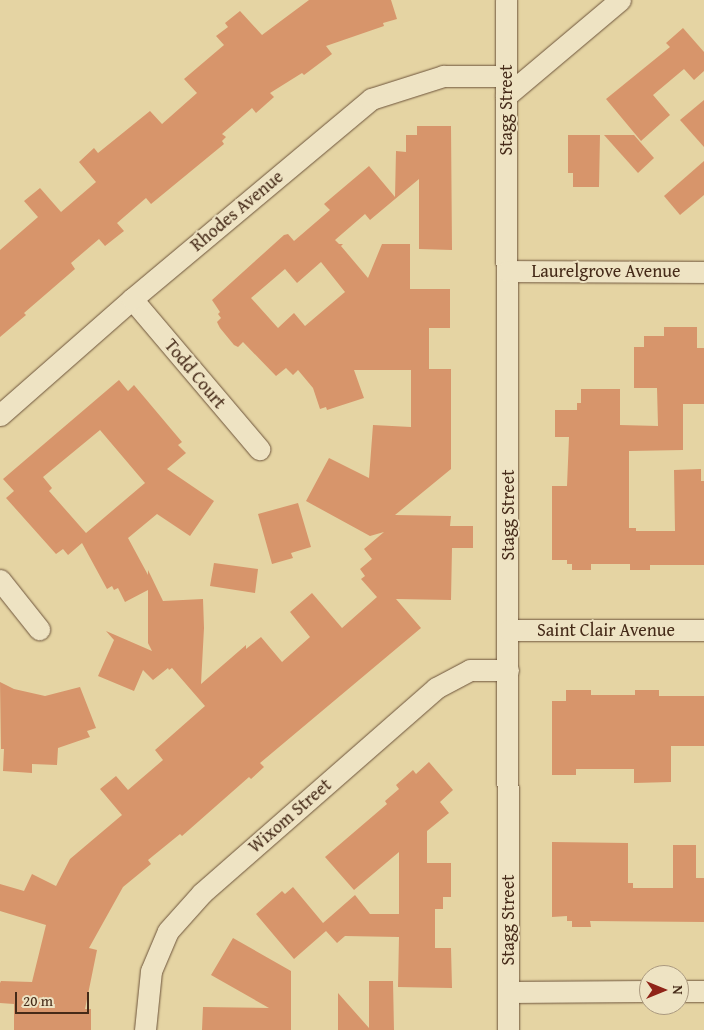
<!DOCTYPE html>
<html>
<head>
<meta charset="utf-8">
<style>
  body { margin:0 }
  #map { position:relative; width:704px; height:1030px; overflow:hidden; background:#e5d4a3; font-family:"Gentium Book Plus",serif }
  div>[style] { position:absolute }
  .building>* { inset:0; background:#d7956b }
  .roads { filter:drop-shadow(0 0 1px #6d543b) drop-shadow(0 0 1px #6d543b) }
  .minor>* { height:21px; margin:-10.5px; padding:0 10.5px; transform-origin:10.5px; border-radius:10.5px; background:#eee3c3 }
  span { translate:-50% -50%; white-space:nowrap; text-align:center; line-height:1.15; -webkit-text-stroke:4px #eee3c3; paint-order:stroke }
  .street-label { font-size:18px; color:#452a18 }
  .north { position:absolute; left:639px; top:965px; width:50px; height:50px; box-sizing:border-box; background:#eee3c3; border:1px solid #aa997f; border-radius:50%; rotate:90deg; font-size:14px; font-weight:700; line-height:20px; text-align:center; color:#452a18 }
  .north::after { content:''; display:block; margin:auto; width:18px; height:22px; background:#8f2418; clip-path:polygon(50% 0,100% 100%,50% 72%,0 100%) }
  .scale { position:absolute; left:15px; top:992px; width:74px; height:22px; box-sizing:border-box; border:2px solid #452a18; border-top:0; padding-left:6px; font-size:15px; line-height:18px; white-space:nowrap; color:#452a18; -webkit-text-stroke:4px #eee3c3; paint-order:stroke }
</style>
</head>
<body>
<div id="map">
  <div class="building">
    <div style="clip-path:polygon(309px 0,391px 0,397px 19px,383px 23px,384px 26px,326px 46px,332px 54px,304px 75px,302px 73px,270px 93px,274px 97px,256px 113px,252px 108px,222px 134px,226px 137px,222px 141px,224px 144px,151px 204px,146px 198px,117px 223px,124px 231px,105px 246px,99px 239px,71px 263px,75px 269px,24px 313px,26px 315px,0 337px,0 250px,38px 217px,24px 201px,40px 188px,61px 212px,96px 182px,79px 162px,94px 148px,98px 153px,150px 111px,162px 124px,197px 93px,184px 79px,224px 45px,216px 36px,228px 27px,225px 23px,240px 11px,262px 35px)"></div>
    <div style="clip-path:polygon(683px 28px,704px 52px,704px 71px,694px 80px,684px 69px,653px 95px,670px 115px,641px 141px,606px 99px,670px 47px,666px 43px)"></div>
    <div style="clip-path:polygon(704px 100px,704px 147px,680px 120px)"></div>
    <div style="clip-path:polygon(evenodd,417px 126px,451px 126px,452px 250px,419px 249px,419px 179px,370px 220px,365px 214px,335px 240px,339px 244px,343px 244px,341px 246px,368px 278px,382px 244px,410px 244px,410px 289px,450px 289px,450px 328px,429px 328px,429px 369px,451px 369px,451px 469px,395px 515px,451px 516px,450px 526px,473px 526px,473px 548px,452px 548px,451px 600px,396px 599px,421px 628px,260px 763px,264px 767px,251px 779px,249px 777px,182px 836px,180px 834px,148px 860px,151px 864px,123px 887px,89px 948px,97px 950px,85px 1009px,91px 1009px,91px 1030px,14px 1030px,14px 1004px,0 1003px,0 983px,1px 981px,32px 982px,46px 925px,0 911px,0 884px,24px 891px,32px 874px,56px 886px,70px 859px,122px 815px,100px 789px,116px 776px,128px 790px,163px 760px,155px 750px,205px 706px,172px 668px,169px 670px,168px 668px,153px 680px,143px 670px,134px 691px,98px 676px,114px 640px,106px 631px,152px 651px,148px 643px,148px 590px,125px 602px,118px 588px,114px 590px,112px 586px,107px 589px,82px 543px,68px 555px,63px 549px,56px 554px,6px 498px,14px 491px,3px 479px,119px 380px,128px 391px,134px 385px,182px 442px,178px 445px,186px 453px,167px 469px,214px 501px,190px 536px,157px 514px,128px 538px,148px 575px,148px 570px,163px 601px,203px 599px,204px 628px,201px 684px,246px 645px,246px 649px,261px 637px,282px 662px,310px 637px,290px 612px,312px 593px,342px 628px,377px 597px,361px 579px,365px 576px,360px 569px,372px 559px,364px 549px,384px 532px,370px 536px,306px 501px,329px 458px,369px 478px,373px 425px,411px 427px,411px 370px,354px 370px,364px 398px,327px 410px,326px 407px,320px 409px,313px 388px,298px 370px,293px 375px,286px 368px,276px 376px,243px 342px,238px 347px,234px 345px,220px 328px,217px 322px,221px 318px,218px 314px,220px 312px,212px 300px,284px 235px,288px 234px,294px 241px,330px 210px,324px 204px,369px 166px,395px 197px,396px 151px,406px 152px,406px 135px,417px 135px,417px 126px,321px 262px,345px 292px,305px 326px,294px 313px,278px 328px,251px 298px,285px 269px,297px 283px,321px 262px,417px 126px,100px 430px,145px 483px,86px 533px,49px 491px,52px 488px,43px 477px,100px 430px)"></div>
    <div style="clip-path:polygon(568px 135px,600px 135px,599px 187px,573px 187px,573px 173px,568px 173px)"></div>
    <div style="clip-path:polygon(604px 135px,634px 135px,654px 158px,638px 173px)"></div>
    <div style="clip-path:polygon(704px 161px,704px 195px,680px 215px,664px 196px)"></div>
    <div style="clip-path:polygon(664px 327px,697px 327px,697px 348px,704px 348px,704px 404px,683px 404px,683px 450px,629px 451px,629px 528px,636px 528px,636px 531px,675px 531px,674px 470px,701px 469px,701px 481px,704px 481px,704px 565px,650px 565px,650px 570px,630px 570px,630px 564px,591px 564px,591px 570px,572px 570px,572px 564px,567px 564px,567px 560px,552px 560px,552px 486px,567px 486px,569px 437px,555px 437px,555px 410px,577px 410px,577px 403px,581px 403px,581px 389px,620px 389px,620px 425px,658px 426px,657px 388px,634px 388px,634px 347px,644px 347px,644px 336px,664px 336px)"></div>
    <div style="clip-path:polygon(298px 503px,311px 547px,291px 553px,293px 558px,272px 564px,258px 514px)"></div>
    <div style="clip-path:polygon(214px 563px,258px 569px,255px 593px,210px 586px)"></div>
    <div style="clip-path:polygon(0 682px,14px 689px,45px 696px,80px 687px,96px 728px,87px 731px,90px 737px,58px 748px,57px 765px,32px 764px,32px 773px,3px 771px,4px 749px,1px 749px)"></div>
    <div style="clip-path:polygon(566px 690px,591px 690px,591px 695px,635px 695px,635px 690px,659px 690px,659px 696px,704px 696px,704px 746px,671px 746px,671px 782px,634px 783px,634px 769px,576px 769px,576px 775px,552px 775px,552px 701px,566px 701px)"></div>
    <div style="clip-path:polygon(429px 762px,453px 790px,440px 802px,449px 813px,427px 831px,427px 863px,451px 863px,451px 897px,443px 897px,443px 909px,435px 909px,435px 948px,451px 948px,452px 988px,398px 987px,399px 937px,345px 936px,337px 943px,326px 931px,294px 959px,256px 914px,282px 891px,285px 894px,293px 887px,323px 923px,355px 895px,370px 914px,399px 914px,399px 852px,354px 890px,325px 857px,387px 804px,385px 801px,399px 789px,396px 785px,413px 770px,416px 774px)"></div>
    <div style="clip-path:polygon(552px 842px,628px 843px,628px 883px,633px 883px,633px 888px,673px 888px,673px 845px,696px 845px,696px 878px,704px 878px,704px 922px,590px 921px,591px 927px,572px 927px,572px 921px,567px 921px,567px 916px,552px 917px)"></div>
    <div style="clip-path:polygon(233px 938px,291px 971px,291px 1030px,202px 1030px,203px 1007px,269px 1008px,211px 975px)"></div>
    <div style="clip-path:polygon(369px 981px,393px 981px,394px 1030px,338px 1030px,338px 993px,369px 1028px)"></div>
  </div>
  <div class="roads">
    <div class="minor">
      <div style="left:506px;top:0;width:1030px;rotate:89.89deg"></div>
      <div style="left:506px;top:96px;width:149px;rotate:-40.1deg"></div>
      <div style="left:508px;top:271px;width:196px;rotate:0.3deg"></div>
      <div style="left:132px;top:299px;width:197px;rotate:49.7deg"></div>
      <div style="left:0;top:415px;width:176px;rotate:-41.3deg"></div>
      <div style="left:132px;top:299px;width:312px;rotate:-39.9deg"></div>
      <div style="left:371px;top:99px;width:76px;rotate:-17.7deg"></div>
      <div style="left:443px;top:76px;width:63px"></div>
      <div style="left:0;top:580px;width:63px;rotate:51.5deg"></div>
      <div style="left:509px;top:630px;width:195px"></div>
      <div style="left:679px;top:991px;width:25px"></div>
      <div style="left:508px;top:992px;width:141px;rotate:-0.4deg"></div>
      <div style="left:145px;top:1030px;width:59px;rotate:-84.2deg"></div>
      <div style="left:151px;top:971px;width:43px;rotate:-67deg"></div>
      <div style="left:168px;top:931px;width:51px;rotate:-48.2deg"></div>
      <div style="left:202px;top:893px;width:311px;rotate:-41.2deg"></div>
      <div style="left:436px;top:688px;width:38px;rotate:-28deg"></div>
      <div style="left:470px;top:670px;width:38px"></div>
    </div>
  </div>
  <div class="street-label">
    <span style="left:506px;top:110px;rotate:-90deg">Stagg Street</span>
    <span style="left:237px;top:211px;rotate:-40deg">Rhodes Avenue</span>
    <span style="left:606px;top:271px">Laurelgrove Avenue</span>
    <span style="left:195px;top:374px;rotate:50deg">Todd Court</span>
    <span style="left:508px;top:515px;rotate:-90deg">Stagg Street</span>
    <span style="left:606px;top:630px">Saint Clair Avenue</span>
    <span style="left:290px;top:816px;rotate:-41deg">Wixom Street</span>
    <span style="left:508px;top:920px;rotate:-90deg">Stagg Street</span>
  </div>
  <div class="north">N</div>
  <div class="scale">20 m</div>
</div>
</body>
</html>
